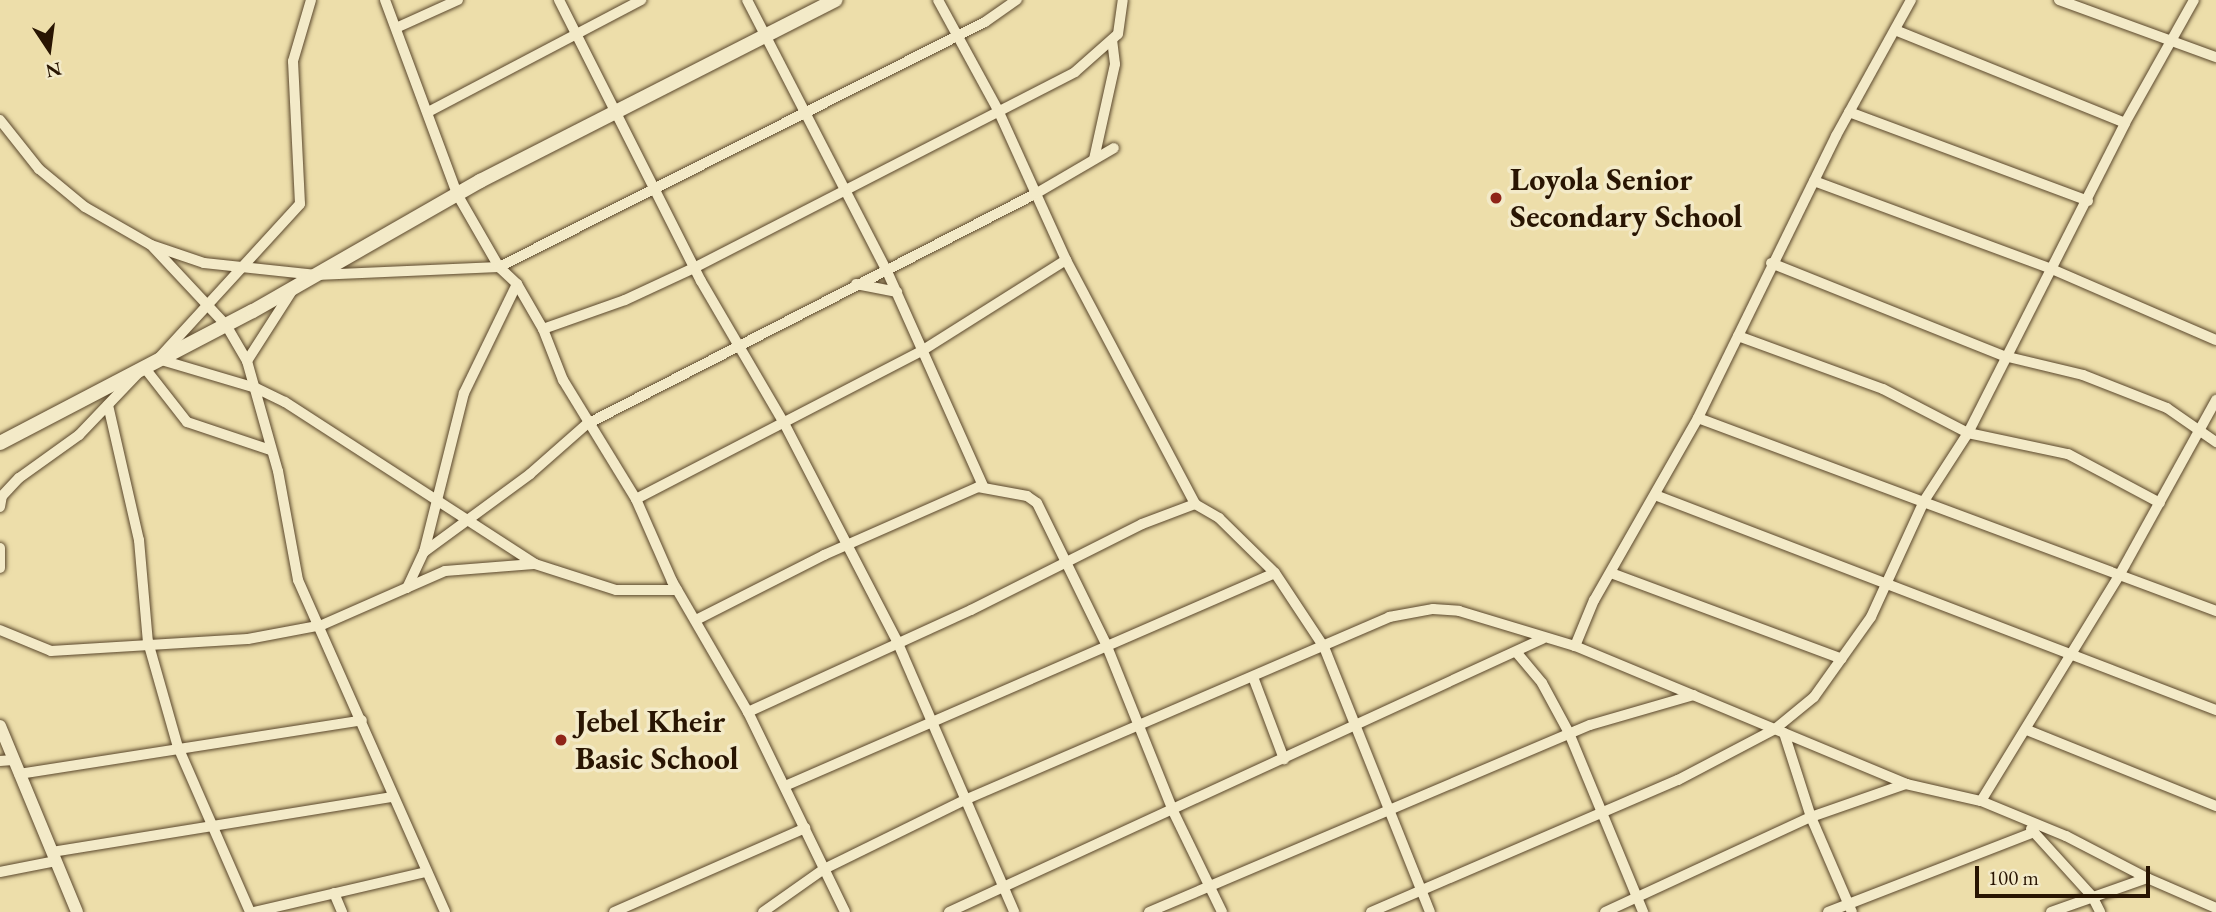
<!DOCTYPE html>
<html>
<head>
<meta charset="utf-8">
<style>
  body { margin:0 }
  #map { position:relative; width:2216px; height:912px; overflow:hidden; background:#eddeaa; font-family:"EB Garamond",serif }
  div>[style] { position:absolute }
  .roads { filter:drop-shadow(0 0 2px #5a472c) drop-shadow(0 0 2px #5a472c) }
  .minor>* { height:10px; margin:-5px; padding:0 5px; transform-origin:5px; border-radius:5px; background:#f3eac8 }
  .tertiary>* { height:12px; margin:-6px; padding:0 6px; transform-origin:6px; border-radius:6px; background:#f3eac8 }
  .secondary>* { height:14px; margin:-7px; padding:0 7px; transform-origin:7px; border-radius:7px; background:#f3eac8 }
  .dots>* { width:19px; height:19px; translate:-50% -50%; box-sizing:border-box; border:4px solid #f3eac8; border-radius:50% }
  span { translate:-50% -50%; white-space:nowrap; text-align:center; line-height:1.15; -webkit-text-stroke:7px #f3eac8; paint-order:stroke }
  .poi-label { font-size:32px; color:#291502; font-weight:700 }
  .left { translate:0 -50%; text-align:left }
  .north { position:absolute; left:14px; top:14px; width:70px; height:70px; -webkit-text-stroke:5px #f3eac8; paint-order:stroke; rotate:167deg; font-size:19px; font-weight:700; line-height:28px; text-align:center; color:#291502 }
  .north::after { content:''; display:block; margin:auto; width:24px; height:32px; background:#291502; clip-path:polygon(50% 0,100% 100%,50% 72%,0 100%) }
  .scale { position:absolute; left:1975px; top:866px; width:175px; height:32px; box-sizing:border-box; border:4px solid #291502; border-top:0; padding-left:9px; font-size:21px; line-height:24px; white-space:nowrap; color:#291502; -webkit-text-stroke:5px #f3eac8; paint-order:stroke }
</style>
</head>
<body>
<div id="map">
  <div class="roads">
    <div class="minor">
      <div style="left:311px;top:0;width:64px;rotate:106.4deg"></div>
      <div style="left:293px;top:61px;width:143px;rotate:87.2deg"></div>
      <div style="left:300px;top:204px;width:210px;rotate:132.5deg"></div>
      <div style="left:158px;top:359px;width:102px;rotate:16.5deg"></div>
      <div style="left:256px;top:388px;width:32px;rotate:26deg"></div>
      <div style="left:285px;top:402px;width:298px;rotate:32.9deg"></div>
      <div style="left:535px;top:564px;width:85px;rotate:17.8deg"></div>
      <div style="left:616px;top:590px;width:61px"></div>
      <div style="left:385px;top:0;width:207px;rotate:69.6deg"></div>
      <div style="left:457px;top:194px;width:84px;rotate:60.1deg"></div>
      <div style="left:499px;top:267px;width:25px;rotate:43deg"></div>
      <div style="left:517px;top:284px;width:52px;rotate:60deg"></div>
      <div style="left:543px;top:329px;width:55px;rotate:68.6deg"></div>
      <div style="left:563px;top:380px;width:140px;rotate:58.5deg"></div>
      <div style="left:636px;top:499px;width:90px;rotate:66.3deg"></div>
      <div style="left:672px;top:581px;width:151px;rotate:59.9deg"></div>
      <div style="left:748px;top:712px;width:222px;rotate:64.1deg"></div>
      <div style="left:559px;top:0;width:315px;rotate:63.2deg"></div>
      <div style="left:701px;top:281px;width:164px;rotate:59.7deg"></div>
      <div style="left:784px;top:423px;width:246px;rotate:62.6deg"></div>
      <div style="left:897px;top:641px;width:295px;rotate:66.6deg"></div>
      <div style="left:747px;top:0;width:303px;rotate:62.7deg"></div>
      <div style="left:886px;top:269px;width:238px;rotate:65.9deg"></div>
      <div style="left:938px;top:0;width:125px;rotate:61.4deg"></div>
      <div style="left:998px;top:110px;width:165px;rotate:65.6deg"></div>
      <div style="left:1066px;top:260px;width:276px;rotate:62.1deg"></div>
      <div style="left:1911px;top:0;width:155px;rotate:118.9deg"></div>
      <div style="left:1836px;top:136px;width:314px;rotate:116.1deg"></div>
      <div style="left:1698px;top:418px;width:210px;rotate:119.7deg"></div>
      <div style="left:1594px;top:600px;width:50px;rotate:112.4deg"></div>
      <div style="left:1575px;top:646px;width:359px;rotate:22.6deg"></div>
      <div style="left:1906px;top:784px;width:77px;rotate:12.8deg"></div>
      <div style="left:1981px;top:801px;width:92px;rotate:22.4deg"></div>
      <div style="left:2066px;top:836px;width:91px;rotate:27.4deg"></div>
      <div style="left:2147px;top:878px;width:75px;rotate:23.5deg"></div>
      <div style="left:2059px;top:0;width:167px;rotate:20deg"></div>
      <div style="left:396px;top:28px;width:68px;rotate:-24.3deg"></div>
      <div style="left:1895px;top:30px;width:248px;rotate:22deg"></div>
      <div style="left:428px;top:112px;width:241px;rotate:-27.7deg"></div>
      <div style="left:1849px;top:112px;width:255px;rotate:20.4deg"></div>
      <div style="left:0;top:120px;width:63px;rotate:51.5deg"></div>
      <div style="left:39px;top:169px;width:60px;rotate:39.6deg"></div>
      <div style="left:85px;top:207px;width:76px;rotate:29.9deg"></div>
      <div style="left:151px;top:245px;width:56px;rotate:18.8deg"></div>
      <div style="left:204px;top:263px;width:113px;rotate:6.1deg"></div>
      <div style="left:316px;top:275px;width:183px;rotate:-2.5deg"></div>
      <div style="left:499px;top:267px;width:544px;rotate:-26.75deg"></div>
      <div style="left:985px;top:22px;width:39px;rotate:-35deg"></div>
      <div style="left:1094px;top:159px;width:97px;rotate:-77.5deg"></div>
      <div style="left:1115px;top:64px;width:24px;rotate:-97deg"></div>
      <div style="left:1814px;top:181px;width:256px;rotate:20.3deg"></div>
      <div style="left:2054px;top:270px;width:176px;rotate:23.4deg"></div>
      <div style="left:153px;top:247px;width:107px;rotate:46.9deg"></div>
      <div style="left:226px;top:325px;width:42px;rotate:59.7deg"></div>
      <div style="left:247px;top:361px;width:114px;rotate:74.3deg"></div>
      <div style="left:278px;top:471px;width:111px;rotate:79.6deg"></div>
      <div style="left:298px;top:580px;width:363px;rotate:66.1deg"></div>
      <div style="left:1771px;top:263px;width:251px;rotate:21.8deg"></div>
      <div style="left:2004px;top:356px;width:81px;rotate:13.5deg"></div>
      <div style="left:2083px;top:375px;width:90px;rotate:21.4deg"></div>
      <div style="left:2167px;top:408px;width:60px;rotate:34.8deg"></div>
      <div style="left:856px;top:284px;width:42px;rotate:11deg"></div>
      <div style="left:543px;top:329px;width:87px;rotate:-19.5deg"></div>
      <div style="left:625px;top:300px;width:76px;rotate:-24.9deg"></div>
      <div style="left:694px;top:268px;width:428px;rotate:-27.2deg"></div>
      <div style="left:1075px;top:72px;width:57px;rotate:-41.5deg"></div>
      <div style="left:1118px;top:34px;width:34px;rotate:-82deg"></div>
      <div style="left:1738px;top:336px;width:154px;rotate:20.1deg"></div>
      <div style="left:1883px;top:389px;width:96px;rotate:27.4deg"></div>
      <div style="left:1968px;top:433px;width:102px;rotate:11.9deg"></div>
      <div style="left:2068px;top:454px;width:104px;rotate:28deg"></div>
      <div style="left:247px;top:361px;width:83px;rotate:-57.3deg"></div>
      <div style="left:108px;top:405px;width:139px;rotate:77.1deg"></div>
      <div style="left:139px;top:540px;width:102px;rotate:85deg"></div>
      <div style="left:148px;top:642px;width:109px;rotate:74.1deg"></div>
      <div style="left:178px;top:747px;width:180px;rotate:66.4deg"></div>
      <div style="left:1698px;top:418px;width:553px;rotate:20.43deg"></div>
      <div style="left:1655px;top:495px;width:601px;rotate:20.97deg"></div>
      <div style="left:636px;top:499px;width:323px;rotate:-27.4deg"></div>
      <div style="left:923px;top:350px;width:169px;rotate:-32.2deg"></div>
      <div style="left:0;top:507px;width:11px;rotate:-80deg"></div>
      <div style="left:2px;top:496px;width:25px;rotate:-47deg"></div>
      <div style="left:19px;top:478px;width:74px;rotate:-35.6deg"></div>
      <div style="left:79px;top:435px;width:94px;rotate:-46.3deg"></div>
      <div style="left:144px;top:367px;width:70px;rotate:52deg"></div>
      <div style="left:187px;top:422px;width:88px;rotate:18.6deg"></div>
      <div style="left:0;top:548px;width:20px;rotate:90deg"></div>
      <div style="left:424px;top:552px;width:132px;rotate:-36.3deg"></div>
      <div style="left:530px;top:474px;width:76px;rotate:-41.3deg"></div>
      <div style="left:587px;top:424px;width:506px;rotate:-27.17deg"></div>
      <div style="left:1037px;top:193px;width:89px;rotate:-30.3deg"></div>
      <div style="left:1611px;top:573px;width:246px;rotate:20.4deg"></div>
      <div style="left:407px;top:588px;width:40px;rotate:-65deg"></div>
      <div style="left:424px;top:552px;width:164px;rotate:-75.9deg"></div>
      <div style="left:464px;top:393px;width:121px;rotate:-64.1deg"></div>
      <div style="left:696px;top:620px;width:144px;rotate:-26.9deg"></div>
      <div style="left:824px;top:555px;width:168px;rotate:-23.8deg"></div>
      <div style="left:978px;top:487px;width:50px;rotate:10.4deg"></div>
      <div style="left:1027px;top:496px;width:12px;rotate:35deg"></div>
      <div style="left:1037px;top:503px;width:157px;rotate:63.9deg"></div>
      <div style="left:1106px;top:644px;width:180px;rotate:68.1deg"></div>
      <div style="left:1173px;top:811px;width:112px;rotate:64.1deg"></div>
      <div style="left:0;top:630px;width:55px;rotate:22.4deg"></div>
      <div style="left:51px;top:651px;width:197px;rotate:-3.5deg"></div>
      <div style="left:248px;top:639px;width:75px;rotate:-10.7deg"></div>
      <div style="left:322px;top:625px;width:134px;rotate:-23.7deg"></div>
      <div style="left:445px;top:571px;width:89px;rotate:-4.5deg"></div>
      <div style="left:1517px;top:653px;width:39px;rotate:50deg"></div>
      <div style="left:1542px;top:683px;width:57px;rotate:61.6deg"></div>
      <div style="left:1569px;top:733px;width:194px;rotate:67.5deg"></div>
      <div style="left:1253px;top:677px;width:88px;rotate:69.3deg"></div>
      <div style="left:748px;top:712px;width:245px;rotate:-24.6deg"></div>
      <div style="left:971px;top:610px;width:191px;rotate:-26.7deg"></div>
      <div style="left:1142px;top:524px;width:57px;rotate:-20.7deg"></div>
      <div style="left:1195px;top:504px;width:28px;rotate:30deg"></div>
      <div style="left:1219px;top:518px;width:78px;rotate:44.5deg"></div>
      <div style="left:2027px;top:730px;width:204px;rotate:21.9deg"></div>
      <div style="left:1784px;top:733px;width:88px;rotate:72.2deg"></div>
      <div style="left:1811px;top:817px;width:103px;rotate:66.7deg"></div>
      <div style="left:0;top:761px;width:13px;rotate:-4deg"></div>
      <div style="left:19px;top:774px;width:347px;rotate:-8.9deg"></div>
      <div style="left:785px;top:786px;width:534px;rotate:-23.49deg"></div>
      <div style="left:1275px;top:573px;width:89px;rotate:56.5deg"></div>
      <div style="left:1324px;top:647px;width:285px;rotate:68.2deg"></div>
      <div style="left:1981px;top:801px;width:266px;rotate:-58.5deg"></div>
      <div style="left:2120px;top:574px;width:199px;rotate:-61.1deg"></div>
      <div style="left:2031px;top:829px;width:91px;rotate:47.7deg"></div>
      <div style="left:2092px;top:896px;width:18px;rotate:63deg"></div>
      <div style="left:52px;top:852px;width:345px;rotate:-9.2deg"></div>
      <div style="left:0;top:872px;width:57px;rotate:-11.1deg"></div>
      <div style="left:334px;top:893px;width:21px;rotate:67deg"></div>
      <div style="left:254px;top:912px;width:177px;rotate:-13.1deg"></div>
      <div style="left:614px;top:912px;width:209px;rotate:-23.7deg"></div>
      <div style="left:763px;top:912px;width:75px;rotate:-35.2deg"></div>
      <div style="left:824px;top:869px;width:159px;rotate:-26.1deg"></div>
      <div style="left:967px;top:799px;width:460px;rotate:-23.3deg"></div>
      <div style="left:1389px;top:617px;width:45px;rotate:-10.3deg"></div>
      <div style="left:1433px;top:609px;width:26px;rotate:4deg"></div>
      <div style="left:1459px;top:611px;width:121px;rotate:16.8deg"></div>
      <div style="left:949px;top:912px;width:653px;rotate:-24.72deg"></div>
      <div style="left:1149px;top:912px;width:479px;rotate:-23deg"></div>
      <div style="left:1590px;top:725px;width:108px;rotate:-16.1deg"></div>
      <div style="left:1371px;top:912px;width:334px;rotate:-23.3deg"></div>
      <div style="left:1678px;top:780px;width:110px;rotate:-27.7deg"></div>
      <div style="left:1775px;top:729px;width:50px;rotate:-39.4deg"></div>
      <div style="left:1814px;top:697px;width:98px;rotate:-54.5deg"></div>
      <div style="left:1871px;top:617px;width:128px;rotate:-65.4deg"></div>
      <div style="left:1924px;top:501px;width:81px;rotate:-57.1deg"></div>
      <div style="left:1968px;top:433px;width:347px;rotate:-63.1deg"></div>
      <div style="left:2125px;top:123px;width:141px;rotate:-60.7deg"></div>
      <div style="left:1605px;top:912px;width:227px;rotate:-24.8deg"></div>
      <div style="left:1811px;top:817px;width:101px;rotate:-19.2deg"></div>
      <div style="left:1828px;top:912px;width:221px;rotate:-21.2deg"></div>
      <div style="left:2051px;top:912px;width:102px;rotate:-19.5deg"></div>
    </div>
    <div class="tertiary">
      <div style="left:0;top:726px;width:201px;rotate:67.5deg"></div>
    </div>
    <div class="secondary">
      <div style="left:0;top:443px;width:285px;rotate:-27.6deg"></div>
      <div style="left:253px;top:311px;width:262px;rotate:-29.8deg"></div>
      <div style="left:480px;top:181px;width:399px;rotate:-27deg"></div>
    </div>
  </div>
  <div class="dots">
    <div style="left:1496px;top:198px;background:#8f2418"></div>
    <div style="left:561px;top:740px;background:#8f2418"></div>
  </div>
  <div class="poi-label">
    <span class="left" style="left:1510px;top:198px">Loyola Senior<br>Secondary School</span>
    <span class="left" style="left:575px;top:740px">Jebel Kheir<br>Basic School</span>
  </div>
  <div class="north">N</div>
  <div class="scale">100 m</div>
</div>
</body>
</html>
